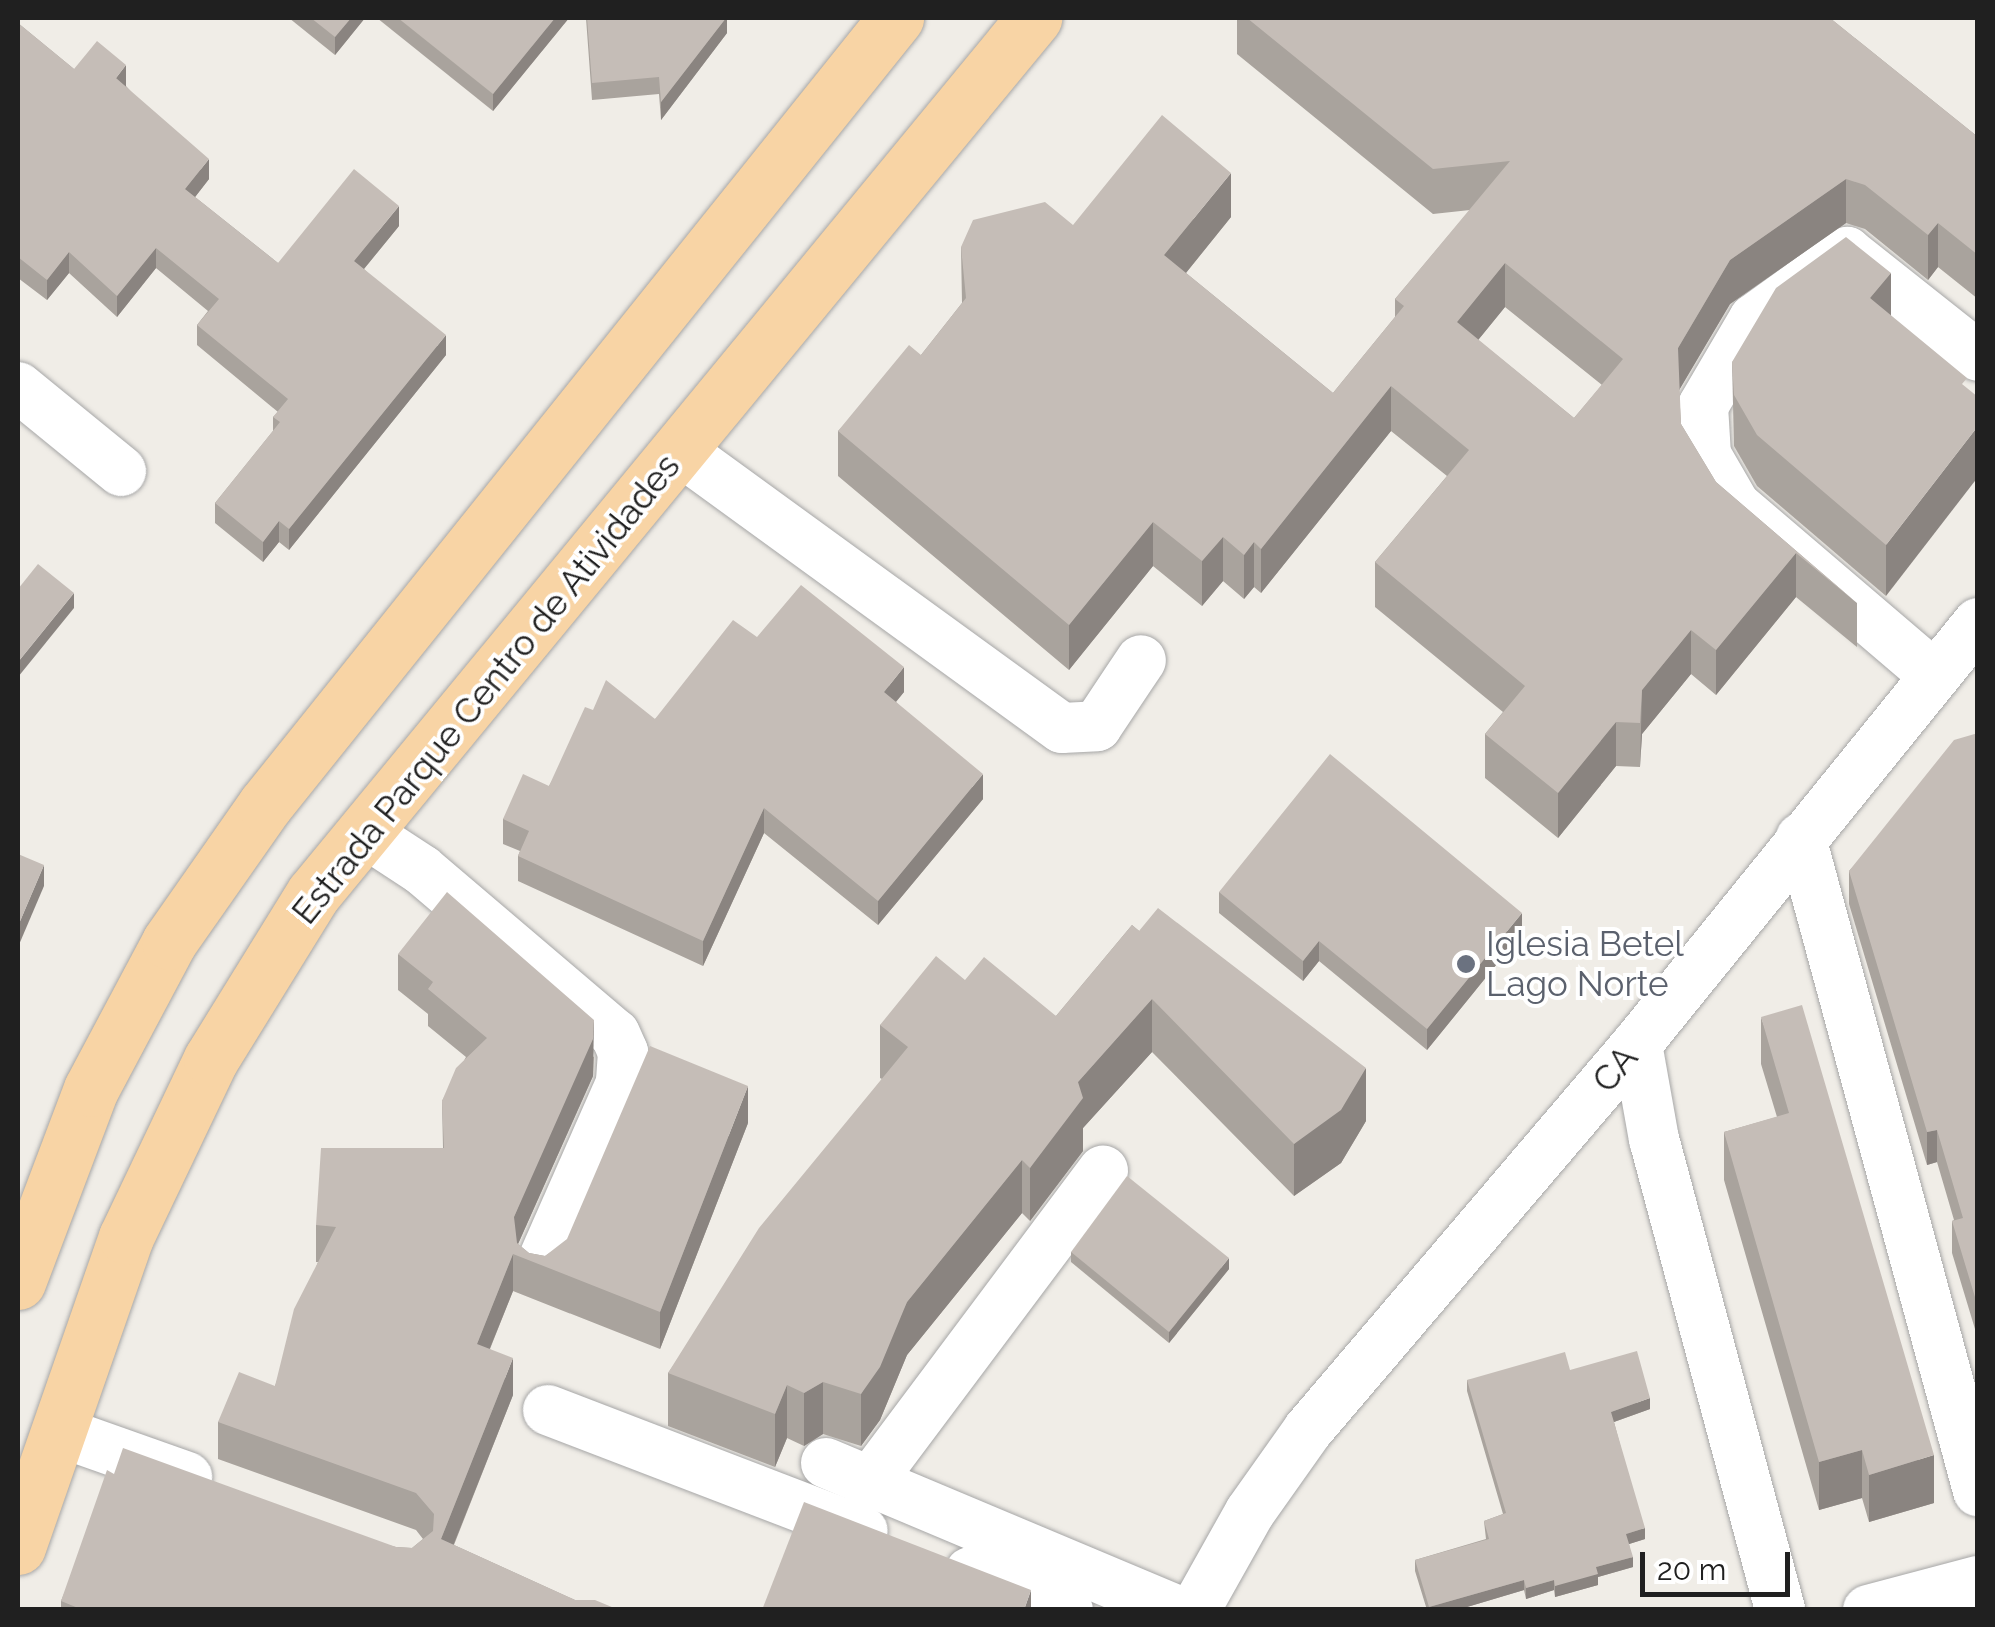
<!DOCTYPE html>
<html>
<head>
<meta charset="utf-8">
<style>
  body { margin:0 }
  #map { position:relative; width:1995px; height:1627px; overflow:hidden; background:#f0ede7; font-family:Raleway,sans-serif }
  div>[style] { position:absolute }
  .roads { filter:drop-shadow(0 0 2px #a7a7a7) drop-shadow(0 0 2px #a7a7a7) }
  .minor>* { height:50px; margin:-25px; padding:0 25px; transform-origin:25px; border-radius:25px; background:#fff }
  .major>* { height:55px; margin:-27.5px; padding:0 27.5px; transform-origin:27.5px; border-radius:27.5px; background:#f8d4a5 }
  .wall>* { inset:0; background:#a9a39d }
  .shaded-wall>* { inset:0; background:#8a8480 }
  .building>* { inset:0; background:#c5bdb7 }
  .dots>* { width:28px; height:28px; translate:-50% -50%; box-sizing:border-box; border:5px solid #fff; border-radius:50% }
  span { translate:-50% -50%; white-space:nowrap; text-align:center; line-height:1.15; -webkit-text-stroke:8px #fff; paint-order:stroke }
  .street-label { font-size:35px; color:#202020 }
  .worship-label { font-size:35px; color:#5b616d }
  .left { translate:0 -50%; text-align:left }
  .frame { position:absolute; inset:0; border:20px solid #202020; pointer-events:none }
  .scale { position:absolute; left:1640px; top:1552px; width:150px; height:45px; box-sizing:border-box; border:5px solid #202020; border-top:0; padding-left:12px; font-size:30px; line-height:35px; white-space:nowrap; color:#202020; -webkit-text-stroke:8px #fff; paint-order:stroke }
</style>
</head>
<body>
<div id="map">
  <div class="roads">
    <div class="minor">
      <div style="left:18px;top:387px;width:133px;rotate:39.2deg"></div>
      <div style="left:679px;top:450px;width:473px;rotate:36deg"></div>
      <div style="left:1062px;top:728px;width:35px;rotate:-3deg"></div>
      <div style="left:1097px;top:726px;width:79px;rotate:-56.3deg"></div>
      <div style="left:1935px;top:676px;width:263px;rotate:-139.5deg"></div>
      <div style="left:1735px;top:505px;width:58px;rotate:-120.1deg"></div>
      <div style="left:1706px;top:455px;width:49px;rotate:-93.5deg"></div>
      <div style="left:1703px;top:406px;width:101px;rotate:-59.6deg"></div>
      <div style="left:1754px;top:319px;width:115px;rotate:-35.8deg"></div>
      <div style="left:1847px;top:252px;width:167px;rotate:38.4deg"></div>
      <div style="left:364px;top:832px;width:69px;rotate:33.2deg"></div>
      <div style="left:422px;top:870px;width:253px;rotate:40.4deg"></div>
      <div style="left:615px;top:1034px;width:20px;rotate:66deg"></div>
      <div style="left:623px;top:1052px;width:31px;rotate:94deg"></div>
      <div style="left:621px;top:1083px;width:198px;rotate:113.8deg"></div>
      <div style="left:1801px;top:838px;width:677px;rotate:74.83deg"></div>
      <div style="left:1637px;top:1044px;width:97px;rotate:79.9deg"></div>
      <div style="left:1654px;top:1139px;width:488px;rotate:75deg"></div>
      <div style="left:548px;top:1410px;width:337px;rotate:21deg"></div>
      <div style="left:60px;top:1432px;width:135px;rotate:19.5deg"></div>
      <div style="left:826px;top:1463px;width:379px;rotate:22.8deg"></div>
      <div style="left:870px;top:1482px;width:389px;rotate:-53.2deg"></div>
      <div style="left:970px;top:1572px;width:105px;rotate:21.2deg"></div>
      <div style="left:1195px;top:1610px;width:112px;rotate:-60.7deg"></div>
      <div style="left:1250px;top:1512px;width:100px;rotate:-54.7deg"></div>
      <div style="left:1308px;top:1430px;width:507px;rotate:-49.56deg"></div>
      <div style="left:1637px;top:1044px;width:542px;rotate:-50.99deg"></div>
      <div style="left:1868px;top:1610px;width:114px;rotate:-14.8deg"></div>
    </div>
    <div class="major">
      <div style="left:18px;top:1282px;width:206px;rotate:-69.3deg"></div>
      <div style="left:91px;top:1089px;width:166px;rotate:-62deg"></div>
      <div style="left:169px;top:942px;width:167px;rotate:-55deg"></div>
      <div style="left:265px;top:805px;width:1009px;rotate:-51.28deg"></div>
      <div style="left:18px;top:1547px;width:328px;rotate:-70.8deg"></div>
      <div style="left:126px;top:1237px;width:197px;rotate:-64.5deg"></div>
      <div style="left:211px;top:1059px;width:194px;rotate:-58.3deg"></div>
      <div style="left:313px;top:894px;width:1135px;rotate:-50.54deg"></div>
    </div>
  </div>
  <div class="wall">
    <div style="clip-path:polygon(289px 18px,365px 18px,335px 55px)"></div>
    <div style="clip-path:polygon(377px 18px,569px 18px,493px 111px)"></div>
    <div style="clip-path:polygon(586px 18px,727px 18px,727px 33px,661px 120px,659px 94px,592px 100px)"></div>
    <div style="clip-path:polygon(evenodd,1237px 18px,1830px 18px,1978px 137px,1978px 299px,1938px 267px,1928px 280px,1865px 229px,1846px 223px,1730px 304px,1679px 390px,1681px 424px,1716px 482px,1857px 603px,1857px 647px,1796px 597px,1716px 695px,1691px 674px,1642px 734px,1640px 767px,1616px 766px,1558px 838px,1485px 778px,1485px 734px,1503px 712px,1375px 607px,1375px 562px,1447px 476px,1391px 431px,1261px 593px,1254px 587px,1244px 599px,1223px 581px,1202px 606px,1153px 566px,1069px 670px,838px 476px,838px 431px,921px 355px,962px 303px,961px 247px,1073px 225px,1231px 217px,1186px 273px,1333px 393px,1395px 317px,1395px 299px,1470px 210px,1433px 214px,1237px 54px,1237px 18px,1505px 307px,1602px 385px,1574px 418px,1478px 340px,1505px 307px)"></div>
    <div style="clip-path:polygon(18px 23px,74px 69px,126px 86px,209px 179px,195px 197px,278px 263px,399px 226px,364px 269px,446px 355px,289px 550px,279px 542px,263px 562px,215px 523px,215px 503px,273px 431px,273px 417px,278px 412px,197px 345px,197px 325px,208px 311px,156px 268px,117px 317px,69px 273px,47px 300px,18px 278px)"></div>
    <div style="clip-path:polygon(1891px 273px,1886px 596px,1757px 486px,1734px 446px,1732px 362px)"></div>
    <div style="clip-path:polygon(757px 637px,904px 692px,896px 702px,983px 799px,878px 925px,764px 833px,703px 966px,518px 881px,518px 856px,520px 851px,503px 844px,503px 819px,549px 786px,593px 710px,655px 719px)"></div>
    <div style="clip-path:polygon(1978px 733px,1978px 1339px,1952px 1253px,1952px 1221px,1954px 1220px,1937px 1162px,1927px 1165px,1849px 904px,1849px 871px)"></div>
    <div style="clip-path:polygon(1219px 892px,1522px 933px,1427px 1050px,1319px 961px,1303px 981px,1219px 913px)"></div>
    <div style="clip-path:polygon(1132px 925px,1366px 1121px,1341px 1163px,1294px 1196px,1152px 1052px,1083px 1128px,1083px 1151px,1030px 1221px,1022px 1213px,907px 1355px,880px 1420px,861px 1446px,823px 1434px,804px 1446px,787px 1438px,775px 1467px,668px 1426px,668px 1373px,882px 1079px,880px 1078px,880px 1025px,965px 980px,1056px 1016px)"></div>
    <div style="clip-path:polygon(398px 954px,594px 1057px,593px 1076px,518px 1244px,529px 1253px,545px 1256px,748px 1123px,660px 1349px,513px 1291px,490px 1349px,513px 1395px,454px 1545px,575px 1600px,619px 1610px,61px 1610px,61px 1601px,114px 1474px,396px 1547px,412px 1548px,423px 1539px,416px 1530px,218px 1459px,218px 1422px,275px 1386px,318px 1262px,316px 1262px,316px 1225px,443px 1148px,442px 1101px,466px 1057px,428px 1026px,428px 1014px,398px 990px)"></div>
    <div style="clip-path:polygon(1761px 1017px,1934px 1503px,1869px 1522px,1862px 1498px,1819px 1510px,1724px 1180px,1724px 1132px,1777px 1117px,1761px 1064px)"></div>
    <div style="clip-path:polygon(1071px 1252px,1229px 1269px,1169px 1343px,1071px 1262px)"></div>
    <div style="clip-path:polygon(1570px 1370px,1650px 1409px,1614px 1422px,1645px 1539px,1629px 1544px,1633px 1567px,1598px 1577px,1598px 1585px,1555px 1597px,1554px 1590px,1526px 1599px,1524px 1590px,1457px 1610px,1427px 1610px,1415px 1571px,1415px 1560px,1486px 1539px,1484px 1521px,1503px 1514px,1467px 1391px,1467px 1380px)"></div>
  </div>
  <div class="shaded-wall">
    <div style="clip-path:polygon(351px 18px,365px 18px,335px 55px,335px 37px)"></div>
    <div style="clip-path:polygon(555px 18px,569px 18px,493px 111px,493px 94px)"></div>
    <div style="clip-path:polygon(726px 18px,727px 18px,727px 33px,661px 120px,661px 102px)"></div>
    <div style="clip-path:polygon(126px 65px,126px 86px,116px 99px,116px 78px)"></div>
    <div style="clip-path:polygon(209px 159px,209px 179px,185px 210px,185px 189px)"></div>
    <div style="clip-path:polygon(1231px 173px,1231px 217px,1164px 300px,1164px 255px)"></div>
    <div style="clip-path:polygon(1846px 179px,1846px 223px,1730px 304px,1678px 392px,1678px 348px,1730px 260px)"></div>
    <div style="clip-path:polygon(399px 206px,399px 226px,354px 281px,354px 261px)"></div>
    <div style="clip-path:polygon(1938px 223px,1938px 267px,1928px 280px,1928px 235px)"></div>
    <div style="clip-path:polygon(156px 248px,156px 268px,117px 317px,117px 296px)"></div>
    <div style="clip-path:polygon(69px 252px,69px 273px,47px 300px,47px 280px)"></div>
    <div style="clip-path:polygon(1505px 263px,1505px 307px,1457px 366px,1457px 322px)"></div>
    <div style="clip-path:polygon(1891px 273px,1891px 324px,1870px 298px)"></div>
    <div style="clip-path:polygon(446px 335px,446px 355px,289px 550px,289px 529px)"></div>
    <div style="clip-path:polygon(1391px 386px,1391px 431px,1261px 593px,1261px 549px)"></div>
    <div style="clip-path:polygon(1978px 426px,1978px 477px,1886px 596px,1886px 545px)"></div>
    <div style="clip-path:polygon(279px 521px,279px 542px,263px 562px,263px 542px)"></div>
    <div style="clip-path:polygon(1153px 522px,1153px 566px,1069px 670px,1069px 625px)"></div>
    <div style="clip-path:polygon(1223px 537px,1223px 581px,1202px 606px,1202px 561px)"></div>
    <div style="clip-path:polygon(1254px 542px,1254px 587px,1244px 599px,1244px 555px)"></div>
    <div style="clip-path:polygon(1796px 553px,1796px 597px,1716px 695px,1716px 650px)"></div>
    <div style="clip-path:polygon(74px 593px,74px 608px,18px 677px,18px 662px)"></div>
    <div style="clip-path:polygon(1691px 630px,1691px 674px,1642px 734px,1640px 767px,1642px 690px)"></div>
    <div style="clip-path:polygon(904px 667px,904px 692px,884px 716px,884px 692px)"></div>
    <div style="clip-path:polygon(1616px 722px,1616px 766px,1558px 838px,1558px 793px)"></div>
    <div style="clip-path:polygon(983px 774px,983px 799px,878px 925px,878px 901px)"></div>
    <div style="clip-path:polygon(764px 808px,764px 833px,703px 966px,703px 941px)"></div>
    <div style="clip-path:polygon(44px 865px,44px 886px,18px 947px,18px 926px)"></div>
    <div style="clip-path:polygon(1522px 913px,1522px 933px,1427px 1050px,1427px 1029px)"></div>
    <div style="clip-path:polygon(1319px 941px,1319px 961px,1303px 981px,1303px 961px)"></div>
    <div style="clip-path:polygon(1152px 999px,1152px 1052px,1083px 1128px,1083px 1151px,1030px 1221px,1030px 1168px,1078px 1082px)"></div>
    <div style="clip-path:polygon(594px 1020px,593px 1076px,514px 1253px,514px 1217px)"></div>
    <div style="clip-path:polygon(1366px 1068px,1366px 1121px,1341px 1163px,1294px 1196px,1294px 1144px)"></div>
    <div style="clip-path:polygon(748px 1086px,748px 1123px,660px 1349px,660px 1312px)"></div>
    <div style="clip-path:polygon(1937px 1130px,1937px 1162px,1927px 1165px,1927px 1132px)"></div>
    <div style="clip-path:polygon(1022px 1160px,1022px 1213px,907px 1355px,880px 1420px,861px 1446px,861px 1394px,907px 1302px)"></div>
    <div style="clip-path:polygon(513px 1254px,513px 1291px,477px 1380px,477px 1344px)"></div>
    <div style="clip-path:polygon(1229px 1258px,1229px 1269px,1169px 1343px,1169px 1332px)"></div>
    <div style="clip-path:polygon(513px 1358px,513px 1395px,441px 1576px,441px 1539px)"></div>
    <div style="clip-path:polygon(823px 1382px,823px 1434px,804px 1446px,804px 1393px)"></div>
    <div style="clip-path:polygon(787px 1385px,787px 1438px,775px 1467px,775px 1414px)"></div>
    <div style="clip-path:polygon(1650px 1398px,1650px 1409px,1611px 1423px,1611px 1412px)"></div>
    <div style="clip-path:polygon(1862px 1450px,1862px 1498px,1819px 1510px,1819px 1462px)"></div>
    <div style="clip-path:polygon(1934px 1455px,1934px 1503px,1869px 1522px,1869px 1475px)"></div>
    <div style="clip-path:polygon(1645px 1528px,1645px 1539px,1626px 1545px,1626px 1534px)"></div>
    <div style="clip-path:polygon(1633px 1557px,1633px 1567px,1598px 1577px,1598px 1585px,1555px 1597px,1555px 1586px,1596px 1567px)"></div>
    <div style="clip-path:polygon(1524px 1580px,1524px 1590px,1457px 1610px,1429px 1610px,1429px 1607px)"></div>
    <div style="clip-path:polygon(1554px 1580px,1554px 1590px,1526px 1599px,1526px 1588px)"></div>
    <div style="clip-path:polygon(1031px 1590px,1031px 1610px,1024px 1610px)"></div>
  </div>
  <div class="building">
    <div style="clip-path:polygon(311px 18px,351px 18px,335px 37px)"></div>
    <div style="clip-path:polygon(398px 18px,555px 18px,493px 94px)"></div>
    <div style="clip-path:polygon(587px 18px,726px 18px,661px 102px,659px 77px,592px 83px)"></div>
    <div style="clip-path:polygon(evenodd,1247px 18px,1830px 18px,1978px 137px,1978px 255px,1938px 223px,1928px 235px,1865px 185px,1846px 179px,1730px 260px,1678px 348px,1681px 424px,1716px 482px,1857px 603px,1796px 553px,1716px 650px,1691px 630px,1642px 690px,1640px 723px,1616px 722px,1558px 793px,1485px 734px,1525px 686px,1375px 562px,1469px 450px,1391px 386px,1261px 549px,1254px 542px,1244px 555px,1223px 537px,1202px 561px,1153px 522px,1069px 625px,838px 431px,909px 345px,921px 355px,966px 298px,961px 247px,973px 220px,1045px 202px,1073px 225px,1162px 115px,1231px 173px,1164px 255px,1333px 393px,1404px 306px,1395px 299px,1510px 161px,1433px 169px,1247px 18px,1505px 263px,1623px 359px,1574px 418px,1457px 322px,1505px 263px)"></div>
    <div style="clip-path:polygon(18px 23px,74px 69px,97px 41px,126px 65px,116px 78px,209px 159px,185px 189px,278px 263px,354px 169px,399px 206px,354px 261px,446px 335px,289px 529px,279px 521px,263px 542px,215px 503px,280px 422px,273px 417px,288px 399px,197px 325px,219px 299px,156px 248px,117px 296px,69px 252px,47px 280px,18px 257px)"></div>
    <div style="clip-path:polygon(1846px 237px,1891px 273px,1870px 298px,1967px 378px,1962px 384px,1978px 397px,1978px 426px,1886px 545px,1757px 435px,1734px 395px,1732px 362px,1776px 288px)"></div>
    <div style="clip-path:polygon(38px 564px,74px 593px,18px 662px,18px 589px)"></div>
    <div style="clip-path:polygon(801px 585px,904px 667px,884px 692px,983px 774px,878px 901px,764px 808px,703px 941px,518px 856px,529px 831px,503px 819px,523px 774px,549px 786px,585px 707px,593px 710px,606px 680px,655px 719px,733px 620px,757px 637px)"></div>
    <div style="clip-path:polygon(1978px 733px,1978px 1307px,1952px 1221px,1963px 1218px,1937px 1130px,1927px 1132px,1849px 871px,1954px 740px)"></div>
    <div style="clip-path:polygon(1330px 754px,1522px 913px,1427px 1029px,1319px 941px,1303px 961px,1219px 892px)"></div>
    <div style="clip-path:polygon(18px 854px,44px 865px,18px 926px)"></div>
    <div style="clip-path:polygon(447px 892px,594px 1020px,593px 1039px,514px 1217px,517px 1243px,529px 1253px,545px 1256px,567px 1239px,650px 1046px,748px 1086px,660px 1312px,513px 1254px,477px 1344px,513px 1358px,441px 1539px,575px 1600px,595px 1600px,619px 1610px,83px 1610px,61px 1601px,107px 1470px,114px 1474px,123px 1448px,396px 1547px,412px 1548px,433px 1531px,434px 1514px,416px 1493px,218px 1422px,239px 1372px,275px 1386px,294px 1309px,336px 1227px,316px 1225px,321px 1148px,444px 1148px,442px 1101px,456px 1068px,487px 1038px,428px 989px,433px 982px,398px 954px)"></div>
    <div style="clip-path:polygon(1158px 908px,1366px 1068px,1341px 1110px,1294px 1144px,1152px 999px,1078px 1082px,1083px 1098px,1030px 1168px,1022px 1160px,907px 1302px,880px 1367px,861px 1394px,823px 1382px,804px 1393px,787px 1385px,775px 1414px,668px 1373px,759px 1228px,908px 1047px,880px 1025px,936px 956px,965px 980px,984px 957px,1056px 1016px,1132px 925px,1139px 931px)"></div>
    <div style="clip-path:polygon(1802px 1005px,1934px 1455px,1869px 1475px,1862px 1450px,1819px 1462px,1724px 1132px,1789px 1113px,1761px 1017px)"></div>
    <div style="clip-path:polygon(1127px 1176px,1229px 1258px,1169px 1332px,1071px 1252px)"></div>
    <div style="clip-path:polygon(1637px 1351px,1650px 1398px,1611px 1412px,1645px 1528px,1626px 1534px,1633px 1557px,1596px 1567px,1598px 1574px,1555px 1586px,1554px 1580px,1526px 1588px,1524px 1580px,1429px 1607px,1415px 1560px,1489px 1539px,1484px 1521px,1506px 1513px,1467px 1380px,1565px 1352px,1570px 1370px)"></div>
    <div style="clip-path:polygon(804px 1502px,1031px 1590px,1024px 1610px,762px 1610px)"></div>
  </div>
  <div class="dots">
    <div style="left:1466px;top:964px;background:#6b7280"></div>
  </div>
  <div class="street-label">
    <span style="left:486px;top:689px;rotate:-51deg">Estrada Parque Centro de Atividades</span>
    <span style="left:1615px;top:1069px;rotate:-50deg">CA</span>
  </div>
  <div class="worship-label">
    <span class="left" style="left:1486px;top:964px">Iglesia Betel<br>Lago Norte</span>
  </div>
  <div class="frame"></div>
  <div class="scale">20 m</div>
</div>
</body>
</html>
